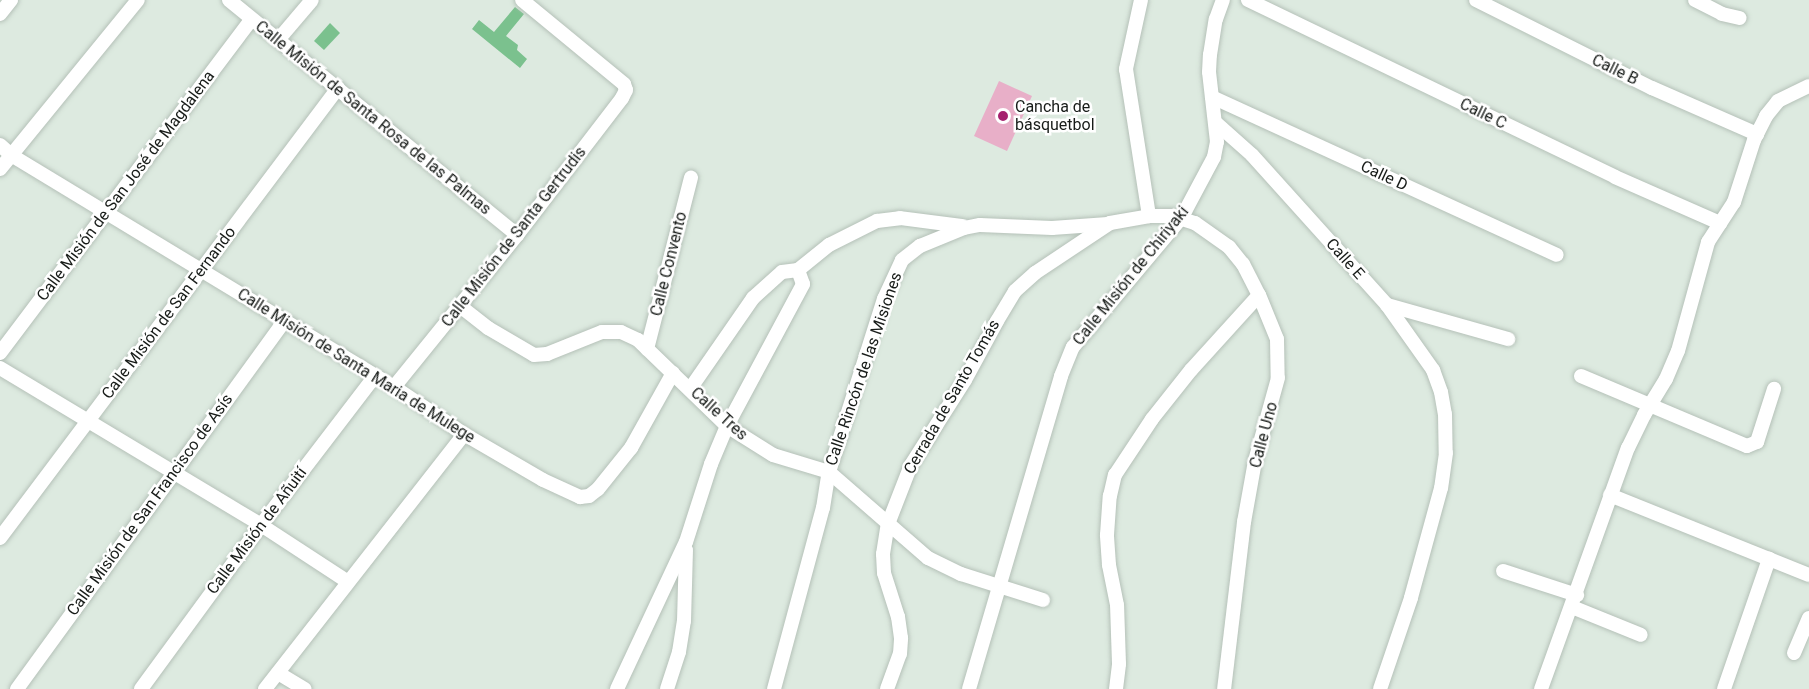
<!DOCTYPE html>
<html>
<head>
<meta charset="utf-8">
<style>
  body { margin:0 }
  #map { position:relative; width:1809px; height:689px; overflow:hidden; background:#ddeae0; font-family:Roboto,sans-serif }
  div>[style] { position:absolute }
  .green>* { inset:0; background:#e8afc8 }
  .building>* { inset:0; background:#7bc18e }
  .roads { filter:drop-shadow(0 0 2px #b5c1b8) drop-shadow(0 0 2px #b5c1b8) }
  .street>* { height:14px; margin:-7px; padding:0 7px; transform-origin:7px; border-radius:7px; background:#fff }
  .dots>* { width:16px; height:16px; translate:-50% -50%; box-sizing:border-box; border:3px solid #fff; border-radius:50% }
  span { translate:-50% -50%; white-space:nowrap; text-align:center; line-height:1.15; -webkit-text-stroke:5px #fff; paint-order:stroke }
  .street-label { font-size:16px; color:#171b18 }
  .poi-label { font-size:16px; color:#171b18 }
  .left { translate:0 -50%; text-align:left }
</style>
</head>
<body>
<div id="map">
  <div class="green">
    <div style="clip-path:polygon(999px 81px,1032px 96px,1007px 151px,974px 136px)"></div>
  </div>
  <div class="building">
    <div style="clip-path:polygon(515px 7px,524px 14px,506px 36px,518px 45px,517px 50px,527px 59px,520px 68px,472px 29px,479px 20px,494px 32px)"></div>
    <div style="clip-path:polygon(330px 23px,340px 33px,324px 50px,314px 41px)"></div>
  </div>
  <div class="roads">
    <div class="street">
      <div style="left:229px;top:0;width:372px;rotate:39.2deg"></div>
      <div style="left:1141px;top:0;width:71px;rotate:102.3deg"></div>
      <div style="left:1126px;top:69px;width:149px;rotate:81.1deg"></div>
      <div style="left:1248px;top:0;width:407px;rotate:25.7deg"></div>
      <div style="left:1615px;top:177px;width:115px;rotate:23.7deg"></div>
      <div style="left:1476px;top:0;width:197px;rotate:26.6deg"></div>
      <div style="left:1652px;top:88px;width:115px;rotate:23.7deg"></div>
      <div style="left:1695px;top:0;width:30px;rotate:27deg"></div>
      <div style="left:1722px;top:14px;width:18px;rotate:13deg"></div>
      <div style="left:0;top:14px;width:18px;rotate:-52deg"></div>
      <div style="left:278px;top:40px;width:52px;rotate:-49.6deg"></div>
      <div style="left:1212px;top:97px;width:379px;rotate:24.6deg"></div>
      <div style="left:1216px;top:123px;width:48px;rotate:41.6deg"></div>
      <div style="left:1252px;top:155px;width:202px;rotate:48deg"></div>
      <div style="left:1387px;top:305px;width:80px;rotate:54.7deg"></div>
      <div style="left:1433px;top:370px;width:23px;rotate:70deg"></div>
      <div style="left:1441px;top:392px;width:22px;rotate:80deg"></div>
      <div style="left:1445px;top:414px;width:39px;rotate:89deg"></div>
      <div style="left:1446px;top:453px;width:35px;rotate:98deg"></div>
      <div style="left:1441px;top:488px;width:114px;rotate:105.3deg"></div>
      <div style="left:1411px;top:598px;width:96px;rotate:108.8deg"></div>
      <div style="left:0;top:145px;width:15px;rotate:42deg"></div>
      <div style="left:11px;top:155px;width:448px;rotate:31.2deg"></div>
      <div style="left:394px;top:387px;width:84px;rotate:33.9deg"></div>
      <div style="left:464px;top:434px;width:91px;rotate:30.2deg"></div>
      <div style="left:543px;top:480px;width:41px;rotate:24.7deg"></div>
      <div style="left:580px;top:497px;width:9px;rotate:-6deg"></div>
      <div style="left:589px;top:496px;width:11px;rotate:-38deg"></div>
      <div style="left:598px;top:489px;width:53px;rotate:-51.2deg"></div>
      <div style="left:631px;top:448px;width:86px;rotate:-60.8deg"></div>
      <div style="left:0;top:169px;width:218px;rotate:-50.8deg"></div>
      <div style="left:1387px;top:305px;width:126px;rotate:15.7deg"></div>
      <div style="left:460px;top:306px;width:36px;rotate:38deg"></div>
      <div style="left:488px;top:328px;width:53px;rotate:30.4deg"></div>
      <div style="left:534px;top:355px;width:13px;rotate:-4deg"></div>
      <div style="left:547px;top:354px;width:59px;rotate:-21.8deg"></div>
      <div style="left:602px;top:332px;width:19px"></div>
      <div style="left:621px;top:332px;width:19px;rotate:25deg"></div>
      <div style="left:638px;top:340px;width:124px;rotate:44deg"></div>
      <div style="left:727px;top:426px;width:54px;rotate:32.2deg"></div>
      <div style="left:773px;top:455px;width:59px;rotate:16.9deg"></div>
      <div style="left:829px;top:472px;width:131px;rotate:41deg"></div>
      <div style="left:928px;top:558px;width:37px;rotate:26deg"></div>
      <div style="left:961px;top:574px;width:86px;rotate:17.6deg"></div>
      <div style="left:647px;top:349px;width:177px;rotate:-75.6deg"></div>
      <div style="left:0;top:353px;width:418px;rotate:-53deg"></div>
      <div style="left:0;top:368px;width:305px;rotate:31deg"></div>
      <div style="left:261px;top:525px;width:104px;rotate:33.2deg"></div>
      <div style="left:1581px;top:376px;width:180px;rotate:22.9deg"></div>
      <div style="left:1747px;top:446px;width:11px;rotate:-22deg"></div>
      <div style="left:1757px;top:442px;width:56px;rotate:-72.2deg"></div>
      <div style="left:394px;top:387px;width:196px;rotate:-51deg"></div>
      <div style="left:517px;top:235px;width:173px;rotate:-52.5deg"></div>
      <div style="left:622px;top:98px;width:9px;rotate:-63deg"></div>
      <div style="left:626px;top:90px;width:6px;rotate:-108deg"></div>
      <div style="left:624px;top:84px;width:132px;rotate:-140.5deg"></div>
      <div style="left:690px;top:389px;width:111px;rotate:-55.3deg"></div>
      <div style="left:753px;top:298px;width:39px;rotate:-42deg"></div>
      <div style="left:782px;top:272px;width:16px;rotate:-7deg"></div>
      <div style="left:798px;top:270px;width:40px;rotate:-39deg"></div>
      <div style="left:829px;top:245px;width:54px;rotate:-26.6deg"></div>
      <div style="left:877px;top:221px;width:23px;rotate:-7deg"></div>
      <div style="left:900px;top:218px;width:63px;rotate:7.4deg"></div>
      <div style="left:1610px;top:495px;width:214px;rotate:21.9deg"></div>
      <div style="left:0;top:538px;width:563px;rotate:-53.09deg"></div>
      <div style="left:1503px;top:571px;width:78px;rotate:18deg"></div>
      <div style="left:1572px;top:607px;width:74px;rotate:22.1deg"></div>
      <div style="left:1794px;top:653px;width:38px;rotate:-67deg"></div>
      <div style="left:278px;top:673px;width:31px;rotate:31deg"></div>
      <div style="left:17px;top:689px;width:455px;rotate:-54deg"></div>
      <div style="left:141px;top:689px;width:203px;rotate:-53.8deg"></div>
      <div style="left:261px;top:525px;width:188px;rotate:-52.6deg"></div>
      <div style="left:265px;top:689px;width:323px;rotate:-52deg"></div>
      <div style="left:617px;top:689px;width:162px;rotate:-64.9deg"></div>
      <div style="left:686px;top:542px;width:82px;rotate:-72.2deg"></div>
      <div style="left:711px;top:464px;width:41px;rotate:-67.2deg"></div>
      <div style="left:727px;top:426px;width:161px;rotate:-61.8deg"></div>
      <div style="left:803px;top:284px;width:15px;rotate:-110deg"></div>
      <div style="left:667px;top:689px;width:39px;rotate:-72deg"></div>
      <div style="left:679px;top:652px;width:31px;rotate:-81deg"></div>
      <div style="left:684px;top:621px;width:71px;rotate:-88.4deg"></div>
      <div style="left:774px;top:689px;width:188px;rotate:-74.9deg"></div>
      <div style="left:823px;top:508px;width:36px;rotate:-81deg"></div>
      <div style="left:829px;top:472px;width:182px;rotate:-72.4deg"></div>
      <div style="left:884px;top:299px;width:43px;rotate:-65.2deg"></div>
      <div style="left:902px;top:260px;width:23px;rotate:-38deg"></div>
      <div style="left:920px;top:246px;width:48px;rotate:-22.2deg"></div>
      <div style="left:964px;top:228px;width:16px;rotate:-11deg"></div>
      <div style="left:980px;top:225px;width:72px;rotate:2.4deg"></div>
      <div style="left:1052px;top:228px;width:56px;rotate:-4.1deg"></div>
      <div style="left:887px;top:689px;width:37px;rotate:-70deg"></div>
      <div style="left:900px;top:654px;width:16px;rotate:-86deg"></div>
      <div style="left:901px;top:638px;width:21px;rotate:-98deg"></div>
      <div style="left:898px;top:617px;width:46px;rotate:-107.7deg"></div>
      <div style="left:884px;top:573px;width:19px;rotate:-93deg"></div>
      <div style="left:883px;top:554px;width:30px;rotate:-81deg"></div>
      <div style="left:888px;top:524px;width:63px;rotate:-68.7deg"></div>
      <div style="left:911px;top:465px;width:101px;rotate:-57.6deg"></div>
      <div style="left:965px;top:380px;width:67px;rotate:-61.5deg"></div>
      <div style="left:997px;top:321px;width:35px;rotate:-59deg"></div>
      <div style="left:1015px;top:291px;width:27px;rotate:-42deg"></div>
      <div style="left:1035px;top:273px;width:90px;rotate:-33.7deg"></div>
      <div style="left:1110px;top:223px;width:40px;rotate:-10deg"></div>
      <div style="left:1149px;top:216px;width:24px"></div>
      <div style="left:1173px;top:216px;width:23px;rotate:18deg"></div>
      <div style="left:1195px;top:223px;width:42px;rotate:35.2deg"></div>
      <div style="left:1229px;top:247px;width:22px;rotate:51deg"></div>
      <div style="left:1243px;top:264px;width:35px;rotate:63deg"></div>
      <div style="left:1259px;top:295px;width:48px;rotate:67.8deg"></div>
      <div style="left:1277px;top:339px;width:39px;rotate:89deg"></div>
      <div style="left:1278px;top:378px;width:86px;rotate:105.5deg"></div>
      <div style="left:1255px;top:461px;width:62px;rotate:100.2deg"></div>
      <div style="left:1244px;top:522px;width:168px;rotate:96.8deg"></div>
      <div style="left:969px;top:689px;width:326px;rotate:-73.6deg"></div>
      <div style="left:1061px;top:376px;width:31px;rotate:-68deg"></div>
      <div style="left:1073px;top:347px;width:170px;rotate:-50deg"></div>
      <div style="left:1182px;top:217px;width:68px;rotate:-61.9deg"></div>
      <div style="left:1214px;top:157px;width:15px;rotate:-79deg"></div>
      <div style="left:1217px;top:142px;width:70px;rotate:-96.5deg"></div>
      <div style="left:1209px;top:72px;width:17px;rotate:-87deg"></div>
      <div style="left:1210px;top:55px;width:36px;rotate:-81deg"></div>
      <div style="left:1216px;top:19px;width:20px;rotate:-70deg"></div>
      <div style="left:1116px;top:689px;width:25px;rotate:-83deg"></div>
      <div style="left:1119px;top:664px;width:59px;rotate:-91.9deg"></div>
      <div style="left:1117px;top:605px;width:41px;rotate:-101.3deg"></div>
      <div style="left:1109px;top:565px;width:30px;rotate:-94deg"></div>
      <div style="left:1107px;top:535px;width:39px;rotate:-86deg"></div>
      <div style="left:1110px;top:496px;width:22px;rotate:-77deg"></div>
      <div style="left:1115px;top:475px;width:67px;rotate:-56.5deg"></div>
      <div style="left:1152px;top:419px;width:63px;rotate:-51.5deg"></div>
      <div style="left:1191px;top:370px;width:101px;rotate:-47.8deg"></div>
      <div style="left:1541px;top:689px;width:256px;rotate:-70.2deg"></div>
      <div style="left:1628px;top:448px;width:37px;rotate:-64deg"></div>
      <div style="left:1644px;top:415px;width:42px;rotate:-58.6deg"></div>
      <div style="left:1666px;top:379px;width:30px;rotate:-67deg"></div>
      <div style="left:1678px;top:351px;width:113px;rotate:-74.6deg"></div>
      <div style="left:1708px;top:242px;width:48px;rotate:-57deg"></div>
      <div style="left:1734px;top:202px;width:65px;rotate:-72.1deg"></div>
      <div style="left:1754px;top:140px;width:27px;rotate:-63deg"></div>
      <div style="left:1766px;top:116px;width:19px;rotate:-51deg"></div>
      <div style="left:1778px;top:101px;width:34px;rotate:-26deg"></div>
      <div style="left:1724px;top:689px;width:138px;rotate:-70.9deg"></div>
    </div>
  </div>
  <div class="dots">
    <div style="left:1003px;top:116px;background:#a5216e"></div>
  </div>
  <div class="street-label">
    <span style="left:1615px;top:70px;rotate:26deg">Calle B</span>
    <span style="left:1483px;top:114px;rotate:26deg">Calle C</span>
    <span style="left:373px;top:118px;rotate:39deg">Calle Misión de Santa Rosa de las Palmas</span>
    <span style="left:1384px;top:176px;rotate:25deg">Calle D</span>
    <span style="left:126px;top:186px;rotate:-53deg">Calle Misión de San José de Magdalena</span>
    <span style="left:514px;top:237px;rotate:-52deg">Calle Misión de Santa Gertrudis</span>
    <span style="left:1345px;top:259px;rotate:48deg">Calle E</span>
    <span style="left:669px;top:264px;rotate:-76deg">Calle Convento</span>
    <span style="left:1131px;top:276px;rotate:-51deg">Calle Misión de Chiriyaki</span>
    <span style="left:169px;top:313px;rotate:-53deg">Calle Misión de San Fernando</span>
    <span style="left:356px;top:366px;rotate:32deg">Calle Misión de Santa Maria de Mulege</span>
    <span style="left:864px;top:369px;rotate:-71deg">Calle Rincón de las Misiones</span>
    <span style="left:952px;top:397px;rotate:-60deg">Cerrada de Santo Tomás</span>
    <span style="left:719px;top:414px;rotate:42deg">Calle Tres</span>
    <span style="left:1264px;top:435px;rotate:-75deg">Calle Uno</span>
    <span style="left:150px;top:505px;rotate:-54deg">Calle Misión de San Francisco de Asís</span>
    <span style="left:257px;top:531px;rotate:-53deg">Calle Misión de Añuití</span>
  </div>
  <div class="poi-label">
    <span class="left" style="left:1015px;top:116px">Cancha de<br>básquetbol</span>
  </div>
</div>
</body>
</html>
